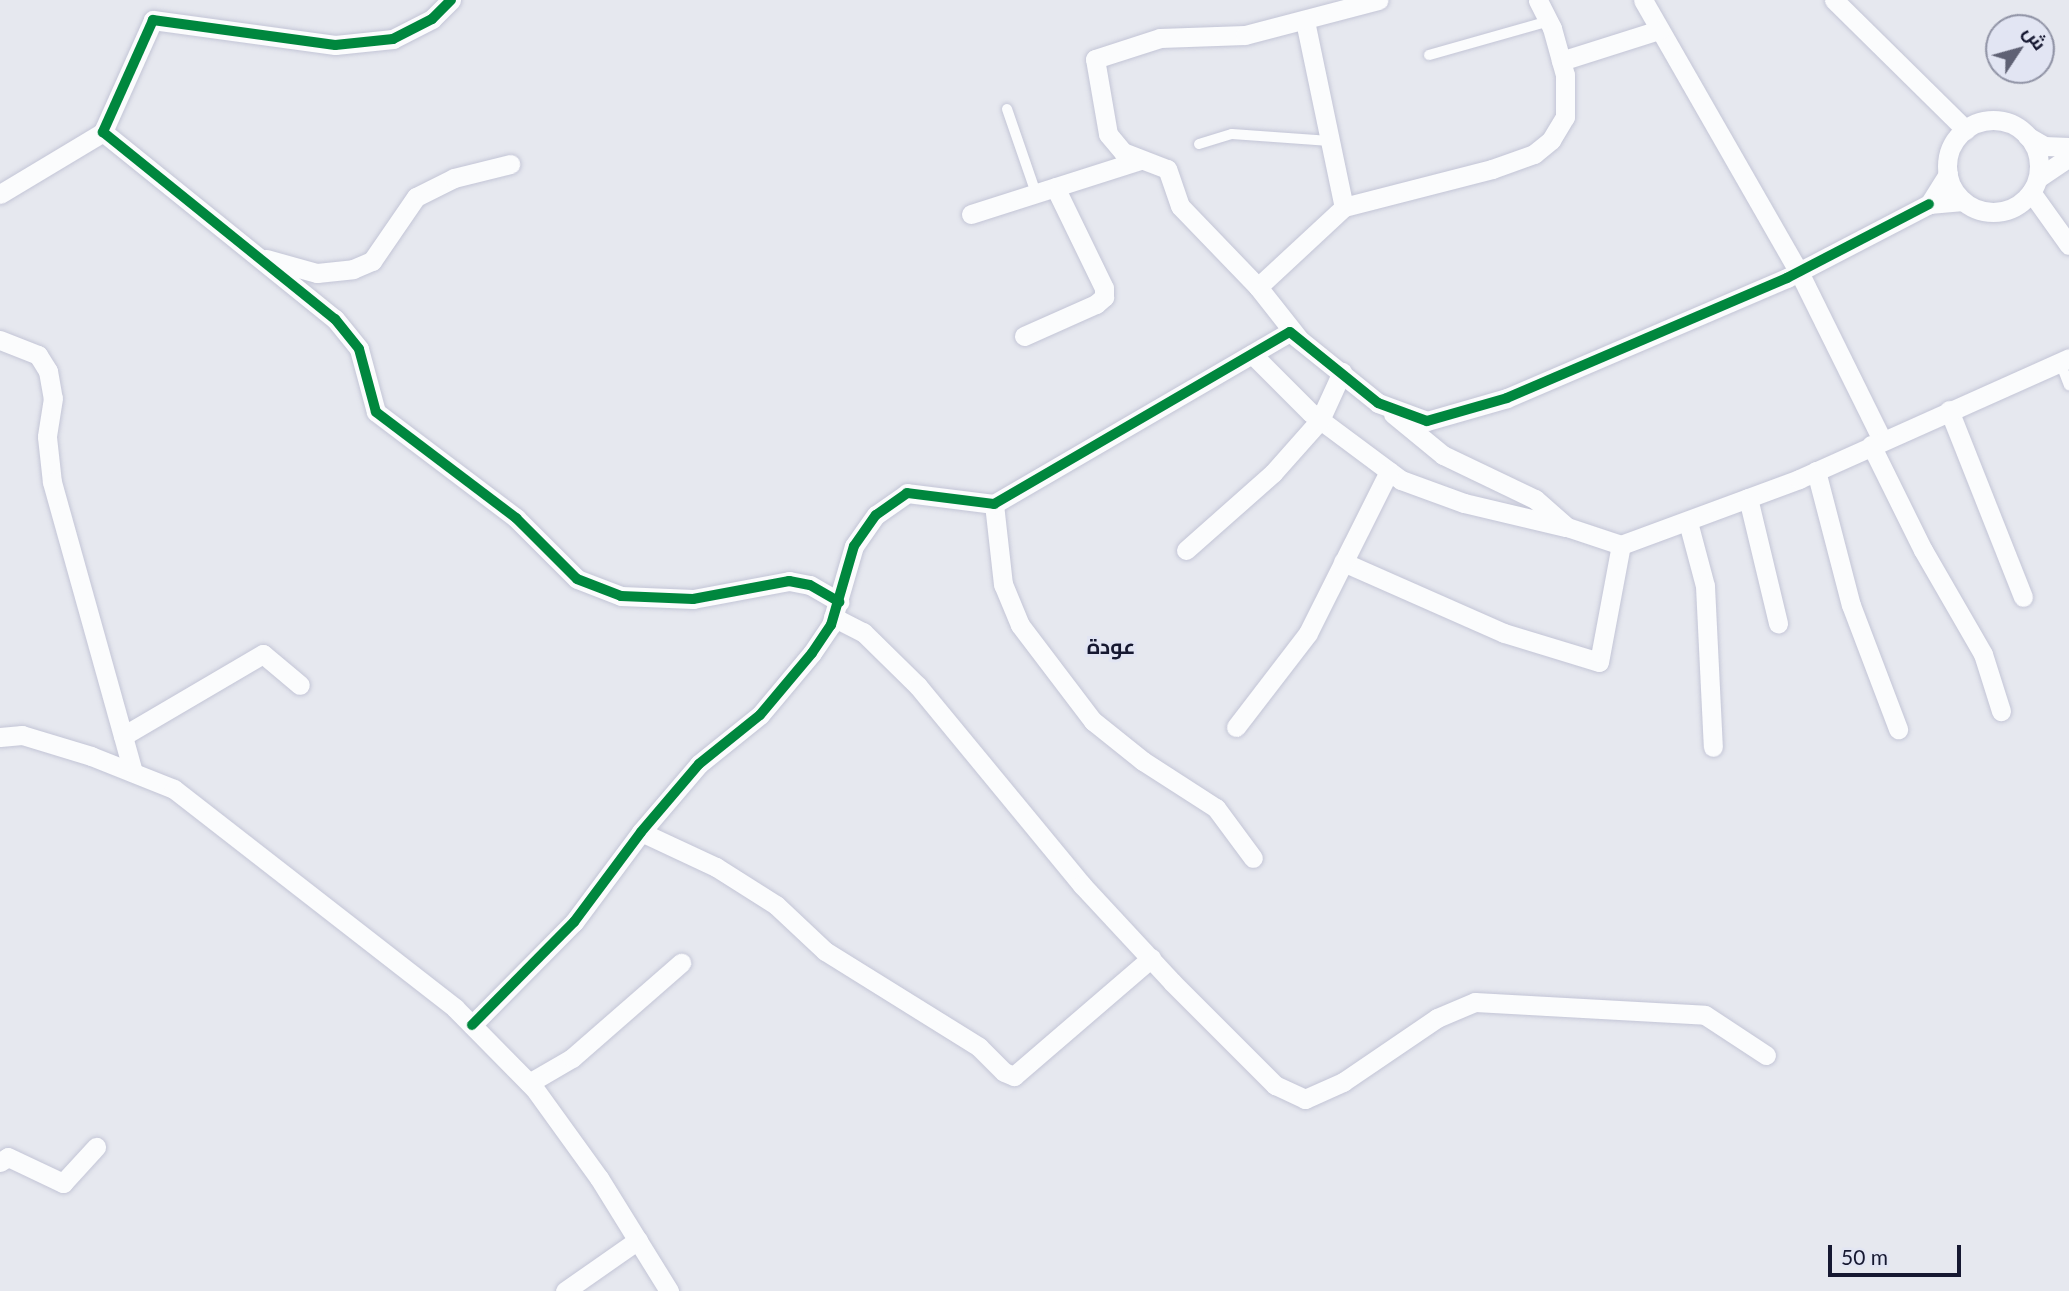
<!DOCTYPE html>
<html>
<head>
<meta charset="utf-8">
<style>
  body { margin:0 }
  #map { position:relative; width:2069px; height:1291px; overflow:hidden; background:#e6e8ef; font-family:Lato,Cairo,sans-serif }
  div>[style] { position:absolute }
  .roads { filter:drop-shadow(0 0 2px #c3c5d6) drop-shadow(0 0 2px #c3c5d6) }
  .lane>* { height:10px; margin:-5px; padding:0 5px; transform-origin:5px; border-radius:5px; background:#fbfcfd }
  .street>* { height:19px; margin:-9.5px; padding:0 9.5px; transform-origin:9.5px; border-radius:9.5px; background:#fbfcfd }
  .street>.ring { margin:-9.5px; padding:0; box-sizing:content-box; background:none; border:19px solid #fbfcfd; border-radius:50% }
  .cycleway>* { height:10px; margin:-5px; padding:0 5px; transform-origin:5px; border-radius:5px; background:#00873e }
  span { translate:-50% -50%; white-space:nowrap; text-align:center; line-height:1.15; -webkit-text-stroke:6px #e2e5f3; paint-order:stroke }
  .neighbourhood-label { font-size:21px; color:#161831; font-weight:700 }
  .north { position:absolute; left:1985px; top:14px; width:70px; height:70px; box-sizing:border-box; background:#e2e5f3; border:2px solid #9093a5; border-radius:50%; rotate:54deg; font-size:19px; font-weight:700; line-height:28px; text-align:center; color:#161831 }
  .north::after { content:''; display:block; margin:auto; width:24px; height:32px; background:#5f6174; clip-path:polygon(50% 0,100% 100%,50% 72%,0 100%) }
  .scale { position:absolute; left:1828px; top:1245px; width:133px; height:32px; box-sizing:border-box; border:4px solid #161831; border-top:0; padding-left:9px; font-size:21px; line-height:24px; white-space:nowrap; color:#161831; -webkit-text-stroke:5px #e2e5f3; paint-order:stroke }
</style>
</head>
<body>
<div id="map">
  <div class="roads">
    <div class="lane">
      <div style="left:1429px;top:55px;width:125px;rotate:-15.8deg"></div>
      <div style="left:1007px;top:109px;width:89px;rotate:71deg"></div>
      <div style="left:1199px;top:144px;width:34px;rotate:-17deg"></div>
      <div style="left:1232px;top:134px;width:98px;rotate:4.1deg"></div>
      <div style="left:2060px;top:362px;width:25px;rotate:69deg"></div>
    </div>
    <div class="street">
      <div style="left:451px;top:0;width:27px;rotate:135deg"></div>
      <div style="left:432px;top:19px;width:44px;rotate:152.9deg"></div>
      <div style="left:393px;top:39px;width:58px;rotate:174.1deg"></div>
      <div style="left:335px;top:45px;width:184px;rotate:-172.2deg"></div>
      <div style="left:153px;top:20px;width:123px;rotate:114.1deg"></div>
      <div style="left:103px;top:132px;width:298px;rotate:38.9deg"></div>
      <div style="left:335px;top:319px;width:38px;rotate:51deg"></div>
      <div style="left:359px;top:349px;width:65px;rotate:74.9deg"></div>
      <div style="left:376px;top:412px;width:176px;rotate:37.1deg"></div>
      <div style="left:516px;top:518px;width:86px;rotate:45deg"></div>
      <div style="left:577px;top:579px;width:47px;rotate:21.1deg"></div>
      <div style="left:621px;top:596px;width:72px;rotate:2.4deg"></div>
      <div style="left:693px;top:599px;width:98px;rotate:-10.6deg"></div>
      <div style="left:789px;top:581px;width:21px;rotate:11deg"></div>
      <div style="left:810px;top:585px;width:34px;rotate:30deg"></div>
      <div style="left:1643px;top:0;width:314px;rotate:60.2deg"></div>
      <div style="left:1799px;top:272px;width:187px;rotate:63.7deg"></div>
      <div style="left:1834px;top:0;width:185px;rotate:44.6deg"></div>
      <div style="left:1305px;top:21px;width:190px;rotate:78.2deg"></div>
      <div style="left:1561px;top:61px;width:103px;rotate:-17.6deg"></div>
      <div class="ring" style="left:1947px;top:120px;width:73px;height:73px"></div>
      <div style="left:2027px;top:136px;width:20px;rotate:30deg"></div>
      <div style="left:2044px;top:146px;width:25px;rotate:2deg"></div>
      <div style="left:1948px;top:174px;width:36px;rotate:122deg"></div>
      <div style="left:1929px;top:204px;width:34px;rotate:-5deg"></div>
      <div style="left:2038px;top:178px;width:37px;rotate:-34deg"></div>
      <div style="left:2031px;top:192px;width:65px;rotate:54.4deg"></div>
      <div style="left:0;top:194px;width:120px;rotate:-31deg"></div>
      <div style="left:971px;top:214px;width:177px;rotate:-17.7deg"></div>
      <div style="left:266px;top:259px;width:53px;rotate:15.4deg"></div>
      <div style="left:317px;top:273px;width:36px;rotate:-6deg"></div>
      <div style="left:353px;top:269px;width:21px;rotate:-23deg"></div>
      <div style="left:372px;top:261px;width:78px;rotate:-55.5deg"></div>
      <div style="left:416px;top:197px;width:42px;rotate:-26.6deg"></div>
      <div style="left:454px;top:178px;width:58px;rotate:-14deg"></div>
      <div style="left:1258px;top:287px;width:117px;rotate:-42.9deg"></div>
      <div style="left:1344px;top:207px;width:153px;rotate:-14.4deg"></div>
      <div style="left:1492px;top:169px;width:45px;rotate:-19.7deg"></div>
      <div style="left:1534px;top:154px;width:22px;rotate:-39deg"></div>
      <div style="left:1551px;top:140px;width:27px;rotate:-59deg"></div>
      <div style="left:1565px;top:117px;width:42px;rotate:-90deg"></div>
      <div style="left:1565px;top:75px;width:49px;rotate:-105.5deg"></div>
      <div style="left:1552px;top:28px;width:31px;rotate:-117deg"></div>
      <div style="left:1024px;top:336px;width:79px;rotate:-24deg"></div>
      <div style="left:1096px;top:304px;width:11px;rotate:-41deg"></div>
      <div style="left:1104px;top:297px;width:9px;rotate:-90deg"></div>
      <div style="left:1104px;top:288px;width:112px;rotate:-115.9deg"></div>
      <div style="left:1299px;top:339px;width:66px;rotate:-128.3deg"></div>
      <div style="left:1258px;top:287px;width:112px;rotate:-133.9deg"></div>
      <div style="left:1180px;top:206px;width:39px;rotate:-109deg"></div>
      <div style="left:1167px;top:169px;width:47px;rotate:-158.9deg"></div>
      <div style="left:1123px;top:152px;width:23px;rotate:-130deg"></div>
      <div style="left:1108px;top:134px;width:76px;rotate:-99.8deg"></div>
      <div style="left:1095px;top:59px;width:68px;rotate:-17.9deg"></div>
      <div style="left:1160px;top:38px;width:85px;rotate:-2deg"></div>
      <div style="left:1245px;top:35px;width:138px;rotate:-14.7deg"></div>
      <div style="left:0;top:340px;width:41px;rotate:21.5deg"></div>
      <div style="left:38px;top:355px;width:19px;rotate:58deg"></div>
      <div style="left:48px;top:371px;width:27px;rotate:80deg"></div>
      <div style="left:53px;top:398px;width:39px;rotate:99deg"></div>
      <div style="left:47px;top:437px;width:45px;rotate:83.7deg"></div>
      <div style="left:52px;top:482px;width:301px;rotate:74.4deg"></div>
      <div style="left:1252px;top:354px;width:83px;rotate:45deg"></div>
      <div style="left:1311px;top:413px;width:112px;rotate:36.7deg"></div>
      <div style="left:1401px;top:480px;width:67px;rotate:20.1deg"></div>
      <div style="left:1464px;top:503px;width:104px;rotate:13.4deg"></div>
      <div style="left:1949px;top:410px;width:201px;rotate:68.4deg"></div>
      <div style="left:1393px;top:414px;width:65px;rotate:39.4deg"></div>
      <div style="left:1443px;top:455px;width:102px;rotate:25.6deg"></div>
      <div style="left:1535px;top:499px;width:43px;rotate:41.2deg"></div>
      <div style="left:1567px;top:527px;width:57px;rotate:18.4deg"></div>
      <div style="left:1621px;top:545px;width:190px;rotate:-20.3deg"></div>
      <div style="left:1799px;top:479px;width:296px;rotate:-24.1deg"></div>
      <div style="left:1871px;top:445px;width:117px;rotate:63.7deg"></div>
      <div style="left:1923px;top:550px;width:120px;rotate:60deg"></div>
      <div style="left:1983px;top:654px;width:60px;rotate:72.5deg"></div>
      <div style="left:1816px;top:471px;width:138px;rotate:75.4deg"></div>
      <div style="left:1851px;top:605px;width:133px;rotate:69.2deg"></div>
      <div style="left:1748px;top:498px;width:129px;rotate:76.5deg"></div>
      <div style="left:994px;top:504px;width:81px;rotate:83.6deg"></div>
      <div style="left:1003px;top:584px;width:44px;rotate:67.5deg"></div>
      <div style="left:1020px;top:625px;width:121px;rotate:52.8deg"></div>
      <div style="left:1093px;top:721px;width:64px;rotate:38.7deg"></div>
      <div style="left:1143px;top:761px;width:87px;rotate:32.8deg"></div>
      <div style="left:1216px;top:808px;width:62px;rotate:53.5deg"></div>
      <div style="left:1688px;top:522px;width:66px;rotate:75.1deg"></div>
      <div style="left:1705px;top:586px;width:161px;rotate:87.2deg"></div>
      <div style="left:1186px;top:550px;width:116px;rotate:-41.5deg"></div>
      <div style="left:1273px;top:473px;width:71px;rotate:-48.4deg"></div>
      <div style="left:1320px;top:420px;width:53px;rotate:-65.4deg"></div>
      <div style="left:1343px;top:562px;width:176px;rotate:23.8deg"></div>
      <div style="left:1504px;top:633px;width:99px;rotate:17deg"></div>
      <div style="left:1599px;top:662px;width:119px;rotate:-79.4deg"></div>
      <div style="left:833px;top:617px;width:34px;rotate:27deg"></div>
      <div style="left:863px;top:632px;width:77px;rotate:44.5deg"></div>
      <div style="left:918px;top:686px;width:258px;rotate:50.5deg"></div>
      <div style="left:1082px;top:885px;width:132px;rotate:47.1deg"></div>
      <div style="left:1172px;top:982px;width:146px;rotate:45deg"></div>
      <div style="left:1275px;top:1085px;width:33px;rotate:25deg"></div>
      <div style="left:1305px;top:1099px;width:42px;rotate:-24.1deg"></div>
      <div style="left:1343px;top:1082px;width:114px;rotate:-34.2deg"></div>
      <div style="left:1437px;top:1018px;width:41px;rotate:-22.8deg"></div>
      <div style="left:1475px;top:1002px;width:230px;rotate:3.2deg"></div>
      <div style="left:1705px;top:1015px;width:73px;rotate:33.3deg"></div>
      <div style="left:1236px;top:727px;width:118px;rotate:-52.5deg"></div>
      <div style="left:1308px;top:633px;width:181px;rotate:-63.4deg"></div>
      <div style="left:123px;top:736px;width:162px;rotate:-30.4deg"></div>
      <div style="left:263px;top:654px;width:48px;rotate:40deg"></div>
      <div style="left:0;top:737px;width:22px;rotate:-5deg"></div>
      <div style="left:22px;top:735px;width:72px;rotate:16.9deg"></div>
      <div style="left:91px;top:756px;width:89px;rotate:21.7deg"></div>
      <div style="left:174px;top:789px;width:356px;rotate:37.9deg"></div>
      <div style="left:455px;top:1008px;width:112px;rotate:45.4deg"></div>
      <div style="left:534px;top:1088px;width:111px;rotate:54.2deg"></div>
      <div style="left:599px;top:1178px;width:133px;rotate:58.2deg"></div>
      <div style="left:641px;top:832px;width:83px;rotate:25deg"></div>
      <div style="left:716px;top:867px;width:71px;rotate:32.3deg"></div>
      <div style="left:776px;top:905px;width:67px;rotate:43.2deg"></div>
      <div style="left:825px;top:951px;width:181px;rotate:31.9deg"></div>
      <div style="left:979px;top:1047px;width:35px;rotate:45deg"></div>
      <div style="left:1004px;top:1072px;width:11px;rotate:22deg"></div>
      <div style="left:1014px;top:1076px;width:181px;rotate:-40.7deg"></div>
      <div style="left:472px;top:1025px;width:145px;rotate:-45.3deg"></div>
      <div style="left:574px;top:922px;width:112px;rotate:-53.3deg"></div>
      <div style="left:641px;top:832px;width:89px;rotate:-49.5deg"></div>
      <div style="left:699px;top:764px;width:78px;rotate:-38.8deg"></div>
      <div style="left:760px;top:715px;width:81px;rotate:-50deg"></div>
      <div style="left:812px;top:653px;width:34px;rotate:-56deg"></div>
      <div style="left:831px;top:625px;width:82px;rotate:-73.8deg"></div>
      <div style="left:854px;top:546px;width:38px;rotate:-55deg"></div>
      <div style="left:876px;top:515px;width:38px;rotate:-35deg"></div>
      <div style="left:907px;top:493px;width:88px;rotate:7.2deg"></div>
      <div style="left:994px;top:504px;width:342px;rotate:-30.2deg"></div>
      <div style="left:1290px;top:332px;width:113px;rotate:38.9deg"></div>
      <div style="left:1378px;top:403px;width:52px;rotate:20.2deg"></div>
      <div style="left:1427px;top:421px;width:83px;rotate:-16deg"></div>
      <div style="left:1507px;top:398px;width:305px;rotate:-23.2deg"></div>
      <div style="left:1787px;top:278px;width:160px;rotate:-27.5deg"></div>
      <div style="left:529px;top:1083px;width:50px;rotate:-30.2deg"></div>
      <div style="left:572px;top:1058px;width:145px;rotate:-41.1deg"></div>
      <div style="left:0;top:1162px;width:9px;rotate:-32deg"></div>
      <div style="left:8px;top:1157px;width:61px;rotate:25.3deg"></div>
      <div style="left:63px;top:1183px;width:49px;rotate:-47.5deg"></div>
      <div style="left:565px;top:1291px;width:89px;rotate:-34.9deg"></div>
    </div>
  </div>
  <div class="cycleway">
    <div style="left:451px;top:0;width:27px;rotate:135deg"></div>
    <div style="left:432px;top:19px;width:44px;rotate:152.9deg"></div>
    <div style="left:393px;top:39px;width:58px;rotate:174.1deg"></div>
    <div style="left:335px;top:45px;width:184px;rotate:-172.2deg"></div>
    <div style="left:153px;top:20px;width:123px;rotate:114.1deg"></div>
    <div style="left:103px;top:132px;width:298px;rotate:38.9deg"></div>
    <div style="left:335px;top:319px;width:38px;rotate:51deg"></div>
    <div style="left:359px;top:349px;width:65px;rotate:74.9deg"></div>
    <div style="left:376px;top:412px;width:176px;rotate:37.1deg"></div>
    <div style="left:516px;top:518px;width:86px;rotate:45deg"></div>
    <div style="left:577px;top:579px;width:47px;rotate:21.1deg"></div>
    <div style="left:621px;top:596px;width:72px;rotate:2.4deg"></div>
    <div style="left:693px;top:599px;width:98px;rotate:-10.6deg"></div>
    <div style="left:789px;top:581px;width:21px;rotate:11deg"></div>
    <div style="left:810px;top:585px;width:34px;rotate:30deg"></div>
    <div style="left:472px;top:1025px;width:145px;rotate:-45.3deg"></div>
    <div style="left:574px;top:922px;width:112px;rotate:-53.3deg"></div>
    <div style="left:641px;top:832px;width:89px;rotate:-49.5deg"></div>
    <div style="left:699px;top:764px;width:78px;rotate:-38.8deg"></div>
    <div style="left:760px;top:715px;width:81px;rotate:-50deg"></div>
    <div style="left:812px;top:653px;width:34px;rotate:-56deg"></div>
    <div style="left:831px;top:625px;width:82px;rotate:-73.8deg"></div>
    <div style="left:854px;top:546px;width:38px;rotate:-55deg"></div>
    <div style="left:876px;top:515px;width:38px;rotate:-35deg"></div>
    <div style="left:907px;top:493px;width:88px;rotate:7.2deg"></div>
    <div style="left:994px;top:504px;width:342px;rotate:-30.2deg"></div>
    <div style="left:1290px;top:332px;width:113px;rotate:38.9deg"></div>
    <div style="left:1378px;top:403px;width:52px;rotate:20.2deg"></div>
    <div style="left:1427px;top:421px;width:83px;rotate:-16deg"></div>
    <div style="left:1507px;top:398px;width:305px;rotate:-23.2deg"></div>
    <div style="left:1787px;top:278px;width:160px;rotate:-27.5deg"></div>
  </div>
  <div class="neighbourhood-label">
    <span style="left:1111px;top:646px">عودة</span>
  </div>
  <div class="north">ش</div>
  <div class="scale">50 m</div>
</div>
</body>
</html>
